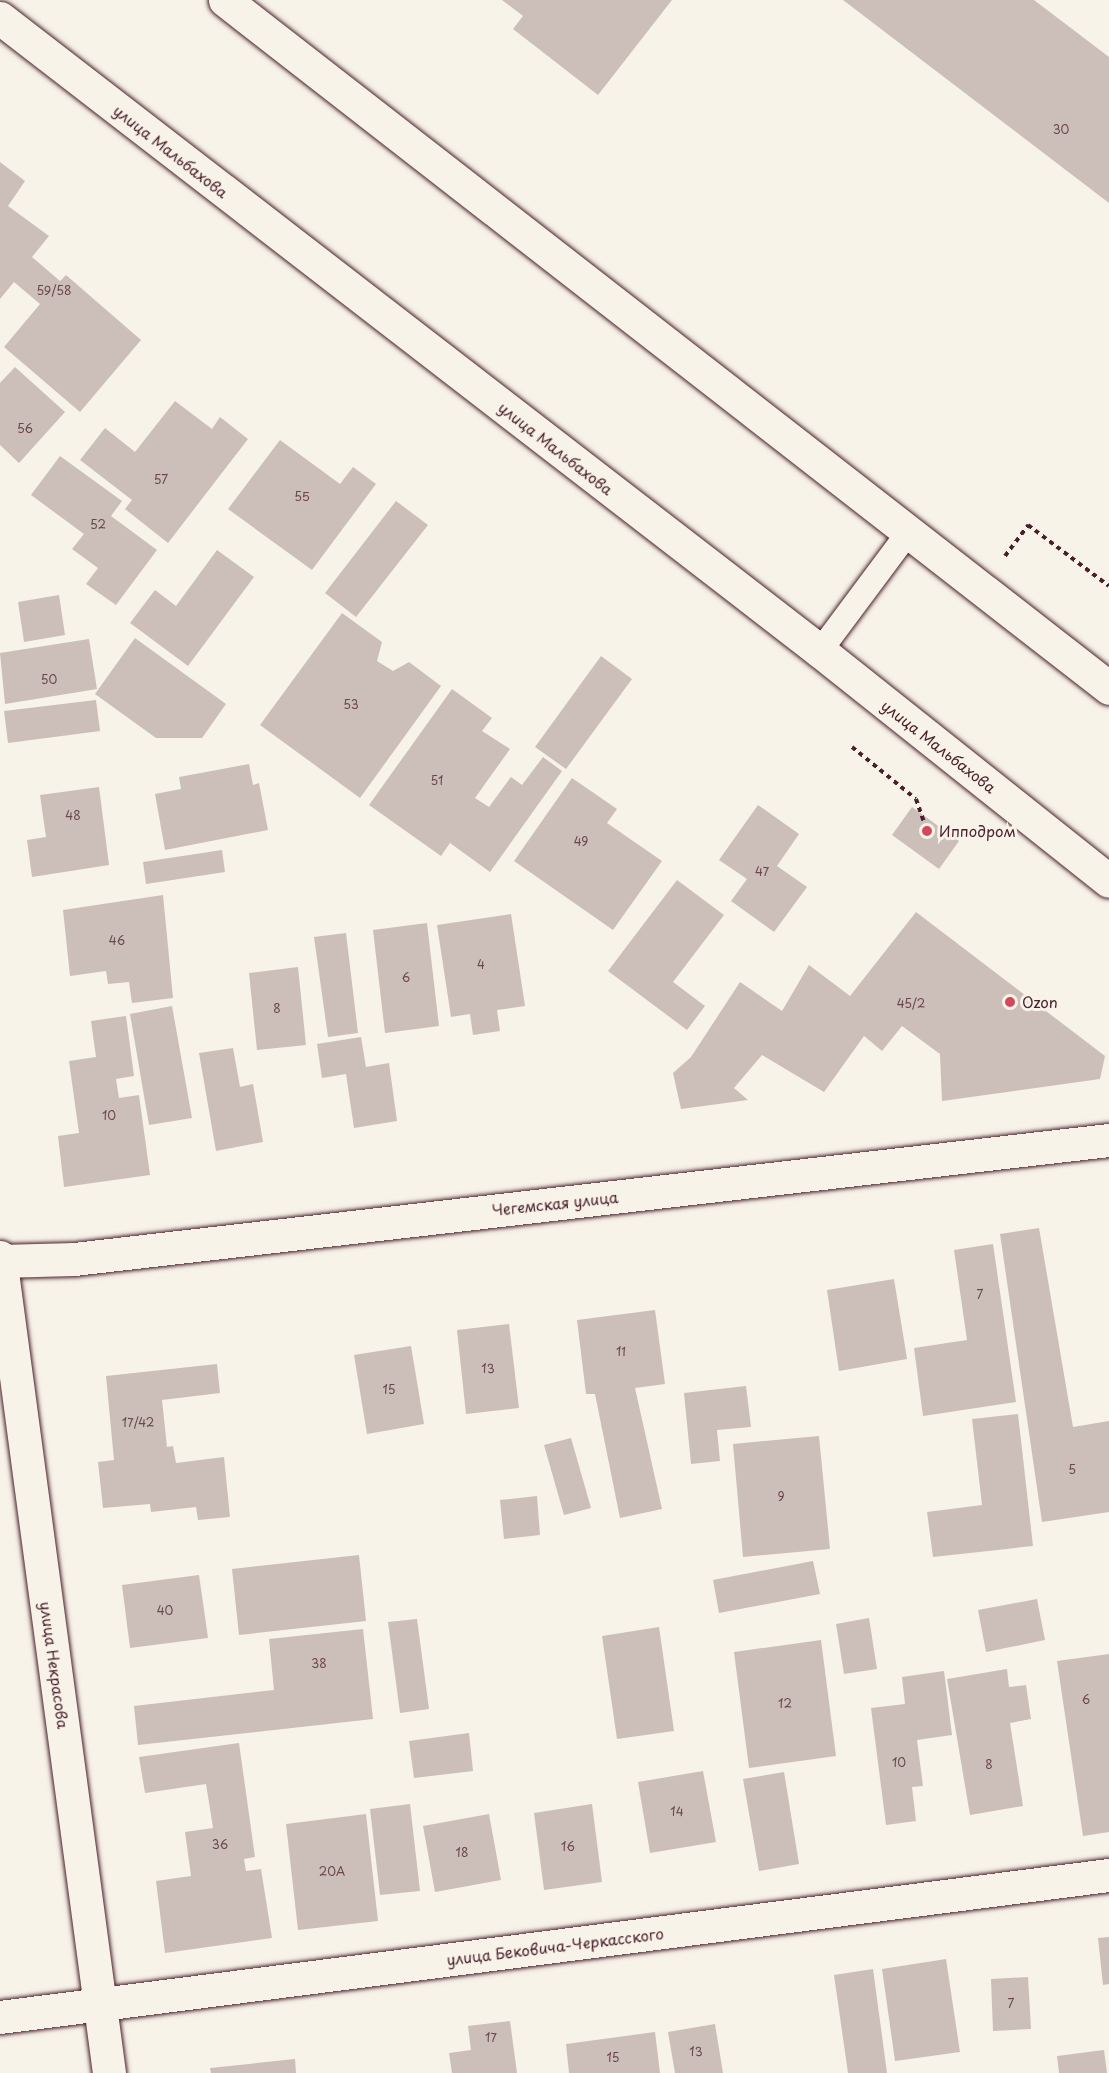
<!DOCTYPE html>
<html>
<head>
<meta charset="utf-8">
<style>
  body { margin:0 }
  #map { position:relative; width:1109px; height:2073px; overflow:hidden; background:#f7f3e8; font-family:"Playpen Sans",sans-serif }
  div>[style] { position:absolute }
  .building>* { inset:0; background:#ccbfb9 }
  .path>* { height:4px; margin-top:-2px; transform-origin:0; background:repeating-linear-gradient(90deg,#4a1f2b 0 4.5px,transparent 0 9px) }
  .roads { filter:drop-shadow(0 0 2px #4a1f2b) drop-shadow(0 0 2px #4a1f2b) }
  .service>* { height:24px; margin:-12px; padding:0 12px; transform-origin:12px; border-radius:12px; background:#f7f3e8 }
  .minor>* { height:33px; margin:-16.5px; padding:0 16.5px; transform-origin:16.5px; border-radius:16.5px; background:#f7f3e8 }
  .secondary>* { height:33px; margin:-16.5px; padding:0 16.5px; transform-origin:16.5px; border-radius:16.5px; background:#f7f3e8 }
  .dots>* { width:16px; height:16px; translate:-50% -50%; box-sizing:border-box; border:3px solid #f7f3e8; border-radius:50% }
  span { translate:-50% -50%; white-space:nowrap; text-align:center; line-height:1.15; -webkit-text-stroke:6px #f7f3e8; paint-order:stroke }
  .number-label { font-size:12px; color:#6a474e }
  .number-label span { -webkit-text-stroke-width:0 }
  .street-label { font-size:15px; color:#4a1f2b }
  .poi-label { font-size:15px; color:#4a1f2b }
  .left { translate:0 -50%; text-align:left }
</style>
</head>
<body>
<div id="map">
  <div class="building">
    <div style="clip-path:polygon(502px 0,672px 0,598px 95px,513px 29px,523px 16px)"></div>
    <div style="clip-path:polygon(843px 0,1034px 0,1109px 57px,1109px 203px)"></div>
    <div style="clip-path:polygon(0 162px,25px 181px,8px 206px,49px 236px,32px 257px,60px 281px,66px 275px,141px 340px,80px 412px,4px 347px,40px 304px,14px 282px,0 299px)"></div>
    <div style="clip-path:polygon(15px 367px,65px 412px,19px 463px,0 445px,0 383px)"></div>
    <div style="clip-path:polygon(175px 401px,212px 429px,220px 417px,248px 439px,168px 543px,125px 509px,132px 500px,80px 460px,105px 428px,135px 452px)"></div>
    <div style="clip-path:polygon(280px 440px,340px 484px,353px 467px,376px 484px,312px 570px,228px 509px)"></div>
    <div style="clip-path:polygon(60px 456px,122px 501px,111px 516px,157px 550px,116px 605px,86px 584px,98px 568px,72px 549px,84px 534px,31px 495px)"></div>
    <div style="clip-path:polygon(396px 501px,428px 525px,356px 617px,325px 593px)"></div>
    <div style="clip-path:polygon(217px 550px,254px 577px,188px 666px,130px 623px,155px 590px,176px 606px)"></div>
    <div style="clip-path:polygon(59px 595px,65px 635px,24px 642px,18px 602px)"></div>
    <div style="clip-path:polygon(342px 613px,382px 642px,377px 661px,393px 671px,409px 662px,441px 686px,360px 798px,260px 725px)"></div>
    <div style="clip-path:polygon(135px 638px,226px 704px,202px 738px,156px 738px,95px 694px)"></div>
    <div style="clip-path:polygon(89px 639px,97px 689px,5px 704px,0 653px)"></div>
    <div style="clip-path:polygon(601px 656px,632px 679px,566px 769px,535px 747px)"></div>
    <div style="clip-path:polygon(452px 689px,492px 718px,482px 731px,510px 749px,475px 798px,489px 807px,511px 777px,522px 785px,543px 757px,562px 771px,490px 872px,450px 843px,441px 856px,369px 805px)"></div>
    <div style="clip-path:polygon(96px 700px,100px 731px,8px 743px,4px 711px)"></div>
    <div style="clip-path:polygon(249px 764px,253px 785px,259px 783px,268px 830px,165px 850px,155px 794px,181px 789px,179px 777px)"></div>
    <div style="clip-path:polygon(572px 778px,617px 809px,607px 823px,662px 861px,613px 930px,514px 861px)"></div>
    <div style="clip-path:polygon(99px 787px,109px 865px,32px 877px,27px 840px,46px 837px,40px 795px)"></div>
    <div style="clip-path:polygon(758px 805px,799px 834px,777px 866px,807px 887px,774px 932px,731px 901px,747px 879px,719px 860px)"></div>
    <div style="clip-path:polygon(912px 807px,959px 841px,939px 869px,892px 835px)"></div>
    <div style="clip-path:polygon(222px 850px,225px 872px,146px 884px,143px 862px)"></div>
    <div style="clip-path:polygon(677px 880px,724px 915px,673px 982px,705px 1006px,687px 1030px,608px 971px)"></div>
    <div style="clip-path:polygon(163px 895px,173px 998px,132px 1003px,129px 982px,108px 984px,106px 971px,70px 976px,63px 910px)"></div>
    <div style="clip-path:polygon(916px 912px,1105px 1056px,1100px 1079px,942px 1101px,940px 1054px,902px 1026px,882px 1051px,864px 1036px,824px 1092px,762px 1055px,734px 1088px,748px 1100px,681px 1109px,673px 1073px,691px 1057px,740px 982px,782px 1011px,809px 965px,850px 996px)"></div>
    <div style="clip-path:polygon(511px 914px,525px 1006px,497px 1010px,500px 1031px,473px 1035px,470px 1014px,451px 1017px,437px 925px)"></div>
    <div style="clip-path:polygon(427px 923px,439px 1026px,385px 1033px,373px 930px)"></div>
    <div style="clip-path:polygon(346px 933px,358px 1033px,328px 1037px,314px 937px)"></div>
    <div style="clip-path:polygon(298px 967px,306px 1045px,257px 1050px,249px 973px)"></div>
    <div style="clip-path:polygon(172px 1006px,192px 1118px,149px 1125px,130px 1014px)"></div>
    <div style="clip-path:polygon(126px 1016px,134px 1076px,116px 1079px,119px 1098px,139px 1095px,150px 1175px,64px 1187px,58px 1136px,79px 1133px,69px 1061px,96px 1057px,91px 1021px)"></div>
    <div style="clip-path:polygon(361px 1037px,366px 1067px,389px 1063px,397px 1121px,354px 1128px,346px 1074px,322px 1078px,317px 1044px)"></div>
    <div style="clip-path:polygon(233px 1048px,240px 1087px,253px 1084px,263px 1142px,216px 1151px,199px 1053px)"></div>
    <div style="clip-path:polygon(1039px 1228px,1073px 1427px,1109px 1421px,1109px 1512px,1042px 1522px,1000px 1234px)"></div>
    <div style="clip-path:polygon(993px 1244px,1016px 1402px,923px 1416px,914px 1348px,967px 1340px,954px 1250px)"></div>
    <div style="clip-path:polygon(894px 1279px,907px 1359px,839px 1371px,827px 1290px)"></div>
    <div style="clip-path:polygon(655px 1310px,665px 1384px,635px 1388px,662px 1509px,620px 1518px,595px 1394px,586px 1394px,577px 1320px)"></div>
    <div style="clip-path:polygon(509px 1324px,519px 1408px,466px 1414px,457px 1330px)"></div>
    <div style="clip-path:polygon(411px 1346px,424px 1424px,367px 1434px,354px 1355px)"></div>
    <div style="clip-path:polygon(217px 1364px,220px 1393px,162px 1400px,167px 1447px,173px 1446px,176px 1463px,224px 1457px,230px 1517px,198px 1520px,196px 1507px,151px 1512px,150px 1504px,103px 1508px,98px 1462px,114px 1460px,106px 1376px)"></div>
    <div style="clip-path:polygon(746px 1386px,751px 1427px,717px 1430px,720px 1461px,691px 1464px,684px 1393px)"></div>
    <div style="clip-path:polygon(1018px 1414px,1033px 1546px,933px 1557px,927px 1512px,982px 1505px,972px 1419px)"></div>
    <div style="clip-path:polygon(819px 1436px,830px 1549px,743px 1557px,733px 1444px)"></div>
    <div style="clip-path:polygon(571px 1438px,591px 1508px,564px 1515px,544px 1445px)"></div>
    <div style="clip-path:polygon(537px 1496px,540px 1535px,504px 1539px,500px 1500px)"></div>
    <div style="clip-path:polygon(359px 1555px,366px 1621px,239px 1635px,232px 1569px)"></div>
    <div style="clip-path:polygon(813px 1561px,820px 1594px,719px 1613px,713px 1580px)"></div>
    <div style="clip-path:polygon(199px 1575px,208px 1638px,130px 1648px,122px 1585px)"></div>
    <div style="clip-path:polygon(1037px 1599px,1045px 1640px,986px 1652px,978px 1610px)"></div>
    <div style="clip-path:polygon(869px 1618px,877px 1669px,844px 1674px,836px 1624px)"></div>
    <div style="clip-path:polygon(417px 1619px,429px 1709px,400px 1713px,388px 1622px)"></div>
    <div style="clip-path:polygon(659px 1627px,674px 1731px,617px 1739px,602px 1636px)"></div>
    <div style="clip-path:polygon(363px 1629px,373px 1719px,138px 1745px,134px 1706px,274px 1690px,269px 1639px)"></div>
    <div style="clip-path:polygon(821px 1640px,836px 1756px,749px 1768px,734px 1652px)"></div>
    <div style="clip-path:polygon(1109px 1654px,1109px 1832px,1083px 1836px,1057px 1661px)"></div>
    <div style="clip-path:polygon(1007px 1669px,1009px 1687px,1026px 1685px,1031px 1719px,1010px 1723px,1023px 1806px,970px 1815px,947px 1679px)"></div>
    <div style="clip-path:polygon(944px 1671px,952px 1735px,917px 1740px,923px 1786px,912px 1787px,916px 1821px,886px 1825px,871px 1708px,905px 1704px,902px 1677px)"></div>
    <div style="clip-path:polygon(469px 1733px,473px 1771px,414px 1778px,409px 1741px)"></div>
    <div style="clip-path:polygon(239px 1743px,255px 1857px,244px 1859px,246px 1871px,261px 1869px,272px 1938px,165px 1953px,156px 1881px,191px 1876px,185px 1832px,213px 1828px,206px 1784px,145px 1793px,139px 1757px)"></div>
    <div style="clip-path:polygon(703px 1771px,716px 1842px,650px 1853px,638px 1782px)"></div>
    <div style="clip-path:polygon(784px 1772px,799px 1864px,759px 1871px,743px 1779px)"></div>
    <div style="clip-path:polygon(410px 1804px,420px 1891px,380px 1895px,370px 1809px)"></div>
    <div style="clip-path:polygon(592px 1804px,602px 1882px,544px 1890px,534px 1813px)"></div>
    <div style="clip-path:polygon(366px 1814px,378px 1921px,298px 1930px,286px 1824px)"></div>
    <div style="clip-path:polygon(489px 1814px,501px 1880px,435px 1892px,423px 1826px)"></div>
    <div style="clip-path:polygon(1109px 1937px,1109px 1984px,1103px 1985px,1098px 1938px)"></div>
    <div style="clip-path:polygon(946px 1959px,960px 2052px,895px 2061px,882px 1969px)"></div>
    <div style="clip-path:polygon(873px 1969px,887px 2073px,848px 2073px,834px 1975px)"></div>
    <div style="clip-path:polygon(1028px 1977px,1031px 2029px,993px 2031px,991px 1979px)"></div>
    <div style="clip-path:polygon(510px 2021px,517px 2073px,452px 2073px,449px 2053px,471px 2050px,468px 2026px)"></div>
    <div style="clip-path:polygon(715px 2024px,723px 2073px,675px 2073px,668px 2032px)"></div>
    <div style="clip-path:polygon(655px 2032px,660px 2073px,569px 2073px,566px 2044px)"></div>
    <div style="clip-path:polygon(1104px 2050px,1107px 2073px,1059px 2073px,1057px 2056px)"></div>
    <div style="clip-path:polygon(295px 2059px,296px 2073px,211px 2073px,210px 2068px)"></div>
  </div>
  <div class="path">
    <div style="left:1005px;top:556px;width:39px;rotate:-53deg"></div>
    <div style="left:1028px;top:525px;width:101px;rotate:37deg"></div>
    <div style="left:852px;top:747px;width:82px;rotate:39.1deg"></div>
    <div style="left:916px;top:799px;width:34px;rotate:71deg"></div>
  </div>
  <div class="roads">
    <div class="service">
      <div style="left:820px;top:651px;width:147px;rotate:-53.3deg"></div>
    </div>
    <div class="minor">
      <div style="left:0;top:1257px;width:823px;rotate:82.39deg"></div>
      <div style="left:0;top:1261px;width:74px;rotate:-1.5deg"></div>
      <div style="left:74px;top:1259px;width:1042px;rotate:-6.56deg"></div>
      <div style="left:0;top:2017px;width:1118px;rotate:-7.3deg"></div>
    </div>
    <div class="secondary">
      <div style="left:225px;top:0;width:1120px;rotate:37.89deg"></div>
      <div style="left:0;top:18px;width:1036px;rotate:37.67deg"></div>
      <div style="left:820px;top:651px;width:369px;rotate:38.5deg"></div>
    </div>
  </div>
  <div class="dots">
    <div style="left:927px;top:831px;background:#d1495b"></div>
    <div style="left:1010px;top:1002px;background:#d1495b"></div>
  </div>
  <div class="number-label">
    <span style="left:1061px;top:130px">30</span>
    <span style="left:54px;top:291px">59/58</span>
    <span style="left:25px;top:429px">56</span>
    <span style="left:161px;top:480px">57</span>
    <span style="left:302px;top:497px">55</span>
    <span style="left:98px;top:525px">52</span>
    <span style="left:49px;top:680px">50</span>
    <span style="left:351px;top:705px">53</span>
    <span style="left:437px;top:781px">51</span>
    <span style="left:73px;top:816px">48</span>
    <span style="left:581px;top:842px">49</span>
    <span style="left:762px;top:872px">47</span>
    <span style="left:117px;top:941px">46</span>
    <span style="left:481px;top:965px">4</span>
    <span style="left:406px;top:978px">6</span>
    <span style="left:911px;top:1004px">45/2</span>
    <span style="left:277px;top:1009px">8</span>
    <span style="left:109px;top:1116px">10</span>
    <span style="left:980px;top:1295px">7</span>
    <span style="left:621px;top:1352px">11</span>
    <span style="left:488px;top:1369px">13</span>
    <span style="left:389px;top:1390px">15</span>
    <span style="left:138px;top:1423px">17/42</span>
    <span style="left:1072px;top:1470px">5</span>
    <span style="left:781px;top:1497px">9</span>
    <span style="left:165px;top:1611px">40</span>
    <span style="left:319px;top:1664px">38</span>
    <span style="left:1086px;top:1700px">6</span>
    <span style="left:785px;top:1704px">12</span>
    <span style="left:899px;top:1763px">10</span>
    <span style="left:989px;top:1765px">8</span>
    <span style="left:677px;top:1812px">14</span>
    <span style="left:220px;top:1845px">36</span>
    <span style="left:568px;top:1847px">16</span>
    <span style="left:462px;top:1853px">18</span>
    <span style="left:332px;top:1872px">20А</span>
    <span style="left:1011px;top:2004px">7</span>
    <span style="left:491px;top:2038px">17</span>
    <span style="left:696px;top:2052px">13</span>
    <span style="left:613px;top:2058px">15</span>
  </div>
  <div class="street-label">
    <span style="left:171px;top:151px;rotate:38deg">улица Мальбахова</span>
    <span style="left:556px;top:448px;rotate:38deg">улица Мальбахова</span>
    <span style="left:939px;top:746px;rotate:38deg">улица Мальбахова</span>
    <span style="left:555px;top:1203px;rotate:-6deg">Чегемская улица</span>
    <span style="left:55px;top:1665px;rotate:82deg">улица Некрасова</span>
    <span style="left:555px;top:1946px;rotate:-7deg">улица Бековича-Черкасского</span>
  </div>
  <div class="poi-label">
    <span class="left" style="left:939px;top:831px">Ипподром</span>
    <span class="left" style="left:1022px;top:1002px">Ozon</span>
  </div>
</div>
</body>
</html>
